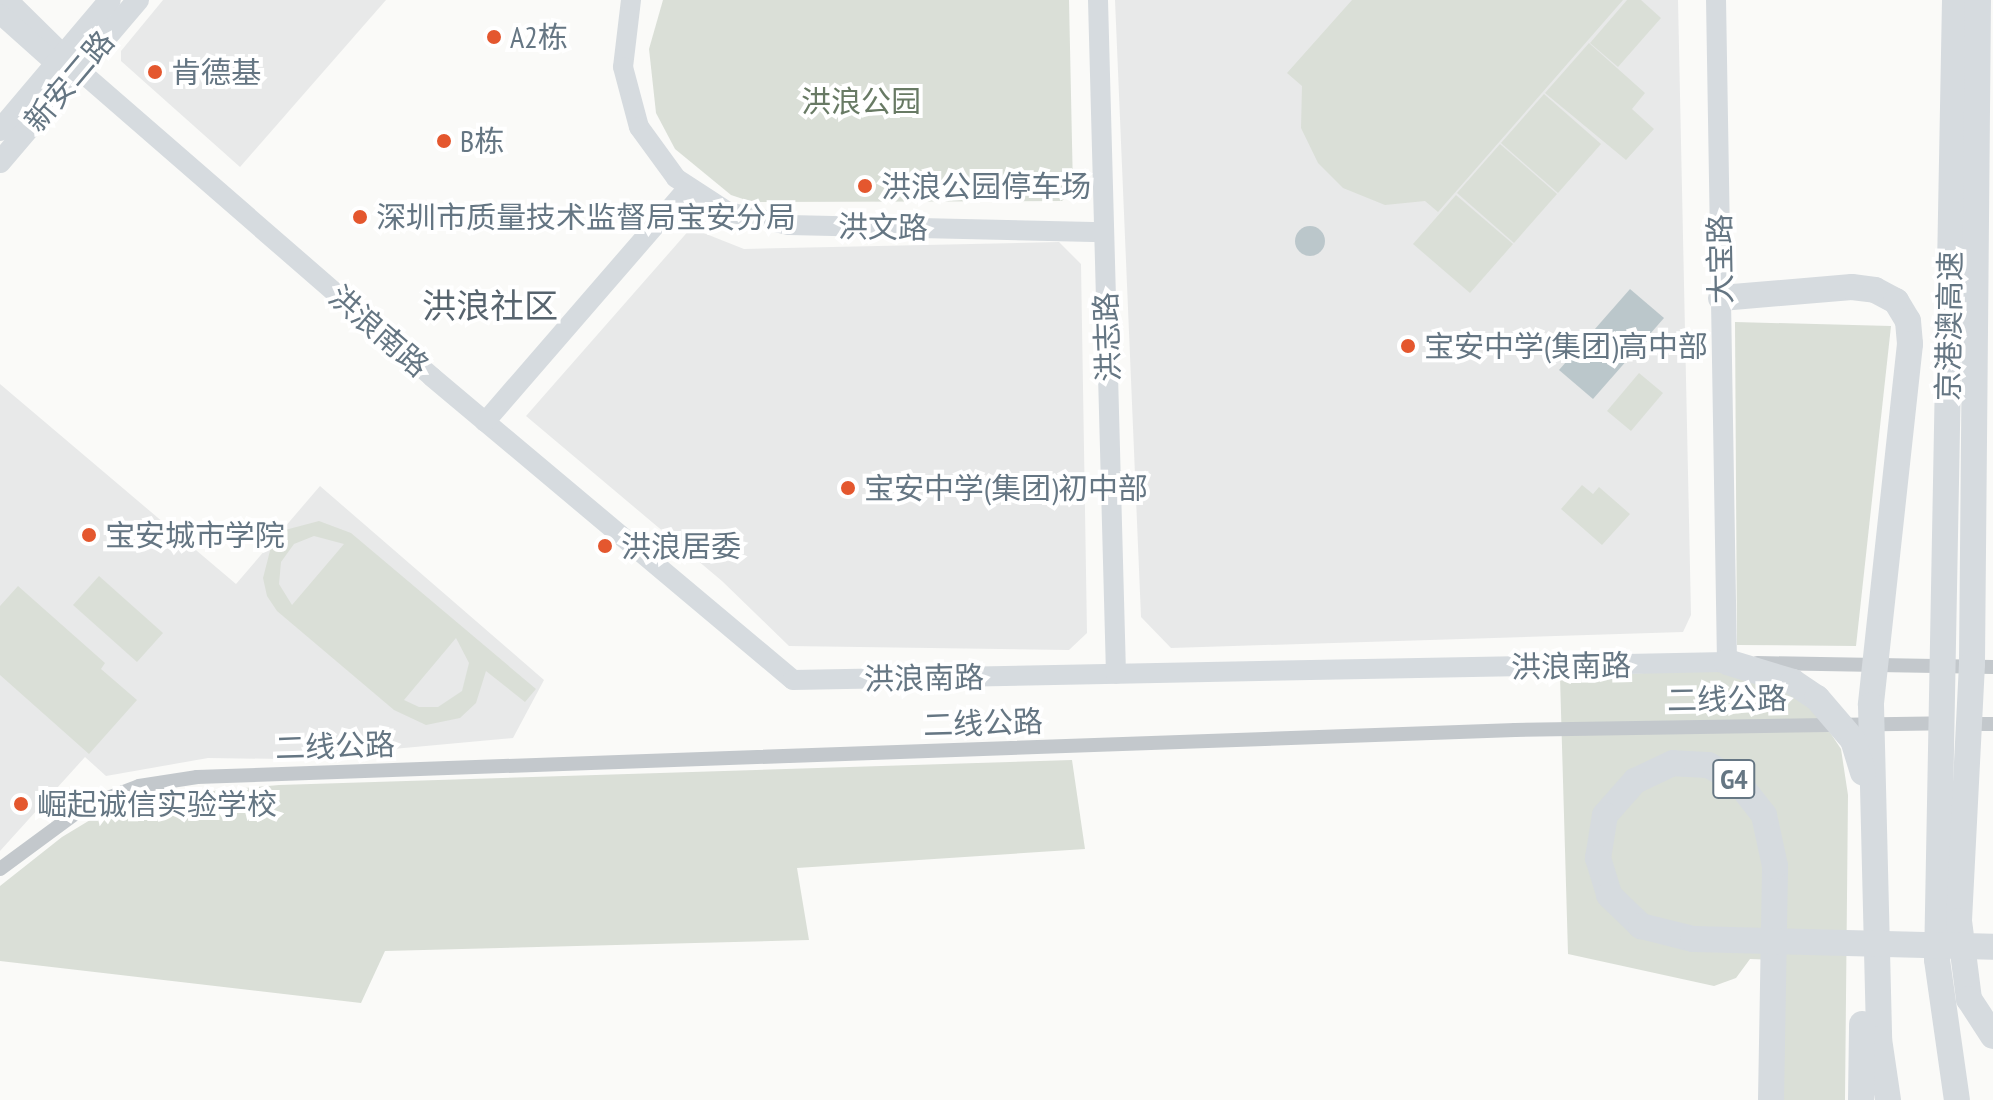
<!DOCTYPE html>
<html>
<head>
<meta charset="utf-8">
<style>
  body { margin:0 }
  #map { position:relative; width:1993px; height:1100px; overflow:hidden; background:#fafaf8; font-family:"PT Sans Narrow","Noto Sans SC",sans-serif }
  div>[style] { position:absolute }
  .built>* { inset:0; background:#e8e9e9 }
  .green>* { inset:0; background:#dadfd7 }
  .water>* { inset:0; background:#bbc7cb }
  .round { border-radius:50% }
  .street>* { height:14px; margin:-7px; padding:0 7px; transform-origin:7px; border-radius:7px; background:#c3c8cc }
  .secondary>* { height:20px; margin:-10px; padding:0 10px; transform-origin:10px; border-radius:10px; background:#d6dbdf }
  .primary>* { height:22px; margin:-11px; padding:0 11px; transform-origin:11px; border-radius:11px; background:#d6dbdf }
  .highway>* { height:26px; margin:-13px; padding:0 13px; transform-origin:13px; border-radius:13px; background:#d6dbdf }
  .dots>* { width:22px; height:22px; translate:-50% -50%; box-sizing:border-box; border:4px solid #fff; border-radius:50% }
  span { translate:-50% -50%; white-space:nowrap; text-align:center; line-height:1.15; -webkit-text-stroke:8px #fff; paint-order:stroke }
  .shield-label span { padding:2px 6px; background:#fff; border:2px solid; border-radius:6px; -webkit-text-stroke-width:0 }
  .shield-label { font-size:28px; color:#657683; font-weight:700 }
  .poi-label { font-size:30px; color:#657683 }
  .left { translate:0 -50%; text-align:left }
  .street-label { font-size:30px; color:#657683 }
  .park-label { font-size:30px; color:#687a64 }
  .quarter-label { font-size:34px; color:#57646e }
</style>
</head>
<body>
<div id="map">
  <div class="built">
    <div style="clip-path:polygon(163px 0,386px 0,240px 167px,121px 61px,121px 51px)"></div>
    <div style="clip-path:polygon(1115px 0,1678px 0,1691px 615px,1683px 632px,1171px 648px,1141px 617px)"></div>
    <div style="clip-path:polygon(691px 228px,744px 249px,1059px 242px,1081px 264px,1087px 633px,1069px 650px,789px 646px,722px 581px,526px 416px)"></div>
    <div style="clip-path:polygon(0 384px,236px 584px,320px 486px,544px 680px,513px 738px,284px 759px,208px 758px,106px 776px,85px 757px,0 851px)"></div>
  </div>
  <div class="green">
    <div style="clip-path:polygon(663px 0,1069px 0,1073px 190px,1062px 201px,752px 202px,731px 195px,675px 149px,656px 113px,649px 49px)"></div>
    <div style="clip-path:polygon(1352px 0,1623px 0,1438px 212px,1425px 201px,1385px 205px,1343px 188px,1318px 163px,1301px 128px,1302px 86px,1287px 73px)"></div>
    <div style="clip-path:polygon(1627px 0,1641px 0,1661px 18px,1618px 67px,1590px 43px)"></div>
    <div style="clip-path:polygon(1589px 43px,1645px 93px,1632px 109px,1654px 129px,1626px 160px,1545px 93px)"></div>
    <div style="clip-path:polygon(1544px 94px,1601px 144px,1558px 193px,1501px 143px)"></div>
    <div style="clip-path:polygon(1500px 144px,1557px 194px,1514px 243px,1457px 193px)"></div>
    <div style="clip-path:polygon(1456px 195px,1513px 244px,1470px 293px,1413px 244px)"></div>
    <div style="clip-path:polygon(1735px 322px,1891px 326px,1856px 646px,1737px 645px)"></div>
    <div style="clip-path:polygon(1639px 373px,1663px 393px,1631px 431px,1607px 411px)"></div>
    <div style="clip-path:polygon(1582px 485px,1593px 494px,1599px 487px,1630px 514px,1602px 545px,1561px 509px)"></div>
    <div style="clip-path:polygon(evenodd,319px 521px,351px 533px,536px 689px,525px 702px,486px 671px,476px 703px,460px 718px,426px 725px,394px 710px,277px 611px,267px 596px,263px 578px,272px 543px,285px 530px,319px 521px,314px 536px,344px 544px,292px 605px,279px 584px,281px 562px,294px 544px,314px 536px,319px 521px,456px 638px,469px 663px,462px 691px,438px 707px,419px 707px,404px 700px,456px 638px)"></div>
    <div style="clip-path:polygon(99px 576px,163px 633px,137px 662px,73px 605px)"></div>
    <div style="clip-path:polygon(18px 586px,105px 663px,101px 669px,137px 700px,89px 754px,0 675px,0 606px)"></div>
    <div style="clip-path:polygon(1729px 669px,1793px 690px,1817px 713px,1841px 749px,1848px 795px,1845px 1100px,1780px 1100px,1777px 960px,1750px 959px,1736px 978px,1714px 986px,1568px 954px,1560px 677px)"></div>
    <div style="clip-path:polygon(1072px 760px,1085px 849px,797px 868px,809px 940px,385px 951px,361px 1003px,0 961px,0 886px,62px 837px,100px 814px,149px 797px,279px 785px)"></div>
  </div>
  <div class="water">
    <div class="round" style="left:1295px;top:226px;width:30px;height:30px"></div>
    <div style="clip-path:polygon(1630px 289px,1664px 318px,1593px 399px,1559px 370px)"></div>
  </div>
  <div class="street">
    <div style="left:1757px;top:663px;width:236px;rotate:1deg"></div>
    <div style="left:1966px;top:724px;width:27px"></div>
    <div style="left:0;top:869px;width:104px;rotate:-36.4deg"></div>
    <div style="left:84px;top:807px;width:59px;rotate:-20.9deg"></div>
    <div style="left:139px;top:786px;width:59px;rotate:-8.8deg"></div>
    <div style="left:197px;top:777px;width:1319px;rotate:-2.04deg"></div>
    <div style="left:1515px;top:730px;width:431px;rotate:-0.9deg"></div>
  </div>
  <div class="secondary">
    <div style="left:8px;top:0;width:100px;rotate:44.6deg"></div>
    <div style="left:79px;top:70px;width:468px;rotate:41deg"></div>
    <div style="left:432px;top:377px;width:471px;rotate:40deg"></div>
    <div style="left:793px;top:680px;width:934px;rotate:-1.1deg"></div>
    <div style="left:1727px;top:662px;width:662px;rotate:-90.95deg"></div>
    <div style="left:631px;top:0;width:67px;rotate:96.8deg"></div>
    <div style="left:623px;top:67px;width:62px;rotate:75.1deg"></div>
    <div style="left:639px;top:127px;width:63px;rotate:54deg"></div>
    <div style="left:676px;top:178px;width:62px;rotate:33.2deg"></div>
    <div style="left:728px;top:212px;width:62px;rotate:12deg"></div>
    <div style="left:789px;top:225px;width:315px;rotate:1.3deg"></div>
    <div style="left:1098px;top:0;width:674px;rotate:88.47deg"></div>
    <div style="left:0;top:14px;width:75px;rotate:41.8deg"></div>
    <div style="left:56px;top:64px;width:16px;rotate:15deg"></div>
    <div style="left:485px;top:422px;width:310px;rotate:-49.1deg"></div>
  </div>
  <div class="primary">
    <div style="left:0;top:130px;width:170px;rotate:-49.8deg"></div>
    <div style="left:0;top:162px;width:213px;rotate:-49.6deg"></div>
  </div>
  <div class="highway">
    <div style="left:1955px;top:0;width:960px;rotate:91.07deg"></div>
    <div style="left:1937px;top:960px;width:141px;rotate:81.9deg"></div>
    <div style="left:1978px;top:0;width:664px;rotate:90.52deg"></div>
    <div style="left:1972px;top:664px;width:257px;rotate:92.9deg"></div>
    <div style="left:1959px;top:921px;width:79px;rotate:82.7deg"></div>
    <div style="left:1969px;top:999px;width:44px;rotate:57deg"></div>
    <div style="left:1721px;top:298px;width:131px;rotate:-4.8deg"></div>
    <div style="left:1852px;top:287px;width:23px;rotate:7deg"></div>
    <div style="left:1875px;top:290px;width:24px;rotate:28deg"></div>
    <div style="left:1896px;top:301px;width:23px;rotate:59deg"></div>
    <div style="left:1908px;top:321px;width:23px;rotate:85deg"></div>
    <div style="left:1910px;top:344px;width:363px;rotate:96.2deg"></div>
    <div style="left:1871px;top:705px;width:334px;rotate:88.6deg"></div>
    <div style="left:1879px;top:1039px;width:62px;rotate:81.6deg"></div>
    <div style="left:1727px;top:662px;width:69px;rotate:16.9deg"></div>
    <div style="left:1793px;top:682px;width:29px;rotate:34deg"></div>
    <div style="left:1817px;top:698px;width:55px;rotate:49.4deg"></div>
    <div style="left:1853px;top:740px;width:34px;rotate:73deg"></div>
    <div style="left:1771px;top:1100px;width:234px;rotate:-89deg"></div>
    <div style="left:1775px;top:866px;width:52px;rotate:-102.2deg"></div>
    <div style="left:1764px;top:815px;width:42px;rotate:-128.2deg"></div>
    <div style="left:1738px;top:782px;width:34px;rotate:-150deg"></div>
    <div style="left:1708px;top:765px;width:35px;rotate:-177deg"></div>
    <div style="left:1673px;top:763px;width:42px;rotate:154.7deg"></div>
    <div style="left:1635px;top:781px;width:45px;rotate:131.4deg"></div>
    <div style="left:1605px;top:815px;width:44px;rotate:99.2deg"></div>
    <div style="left:1598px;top:858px;width:39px;rotate:73deg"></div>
    <div style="left:1609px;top:895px;width:45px;rotate:44.1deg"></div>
    <div style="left:1641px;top:926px;width:54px;rotate:14deg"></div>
    <div style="left:1693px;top:939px;width:300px;rotate:1.5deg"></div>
    <div style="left:1861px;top:1100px;width:76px;rotate:-89.2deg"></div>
  </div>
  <div class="dots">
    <div style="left:494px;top:37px;background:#e4572e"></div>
    <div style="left:155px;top:72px;background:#e4572e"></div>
    <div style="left:444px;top:141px;background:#e4572e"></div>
    <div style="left:865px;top:186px;background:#e4572e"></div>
    <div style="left:360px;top:217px;background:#e4572e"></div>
    <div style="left:1408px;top:346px;background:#e4572e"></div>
    <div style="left:848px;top:488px;background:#e4572e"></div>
    <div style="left:89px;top:535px;background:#e4572e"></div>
    <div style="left:605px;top:546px;background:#e4572e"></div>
    <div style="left:21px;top:804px;background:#e4572e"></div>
  </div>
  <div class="shield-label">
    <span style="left:1734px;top:779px">G4</span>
  </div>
  <div class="poi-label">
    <span class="left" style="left:510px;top:37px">A2栋</span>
    <span class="left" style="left:171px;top:72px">肯德基</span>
    <span class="left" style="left:460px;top:141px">B栋</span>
    <span class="left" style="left:881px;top:186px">洪浪公园停车场</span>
    <span class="left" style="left:376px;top:217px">深圳市质量技术监督局宝安分局</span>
    <span class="left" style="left:1424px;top:346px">宝安中学(集团)高中部</span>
    <span class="left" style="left:864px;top:488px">宝安中学(集团)初中部</span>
    <span class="left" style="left:105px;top:535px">宝安城市学院</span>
    <span class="left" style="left:621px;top:546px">洪浪居委</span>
    <span class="left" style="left:37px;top:804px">崛起诚信实验学校</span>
  </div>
  <div class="street-label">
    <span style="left:69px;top:81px;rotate:-50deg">新安二路</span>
    <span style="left:883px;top:227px;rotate:1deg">洪文路</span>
    <span style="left:1720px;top:259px;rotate:-91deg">大宝路</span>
    <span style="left:1949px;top:326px;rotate:-89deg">京港澳高速</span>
    <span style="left:379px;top:331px;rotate:41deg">洪浪南路</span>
    <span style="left:1107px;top:337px;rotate:-92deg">洪志路</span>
    <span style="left:1571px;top:666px;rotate:-1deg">洪浪南路</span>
    <span style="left:924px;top:678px;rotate:-1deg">洪浪南路</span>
    <span style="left:1727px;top:699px;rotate:-1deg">二线公路</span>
    <span style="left:983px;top:723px;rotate:-2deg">二线公路</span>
    <span style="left:335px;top:746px;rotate:-2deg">二线公路</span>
  </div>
  <div class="park-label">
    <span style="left:861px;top:101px">洪浪公园</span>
  </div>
  <div class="quarter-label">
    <span style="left:490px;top:306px">洪浪社区</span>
  </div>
</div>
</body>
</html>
